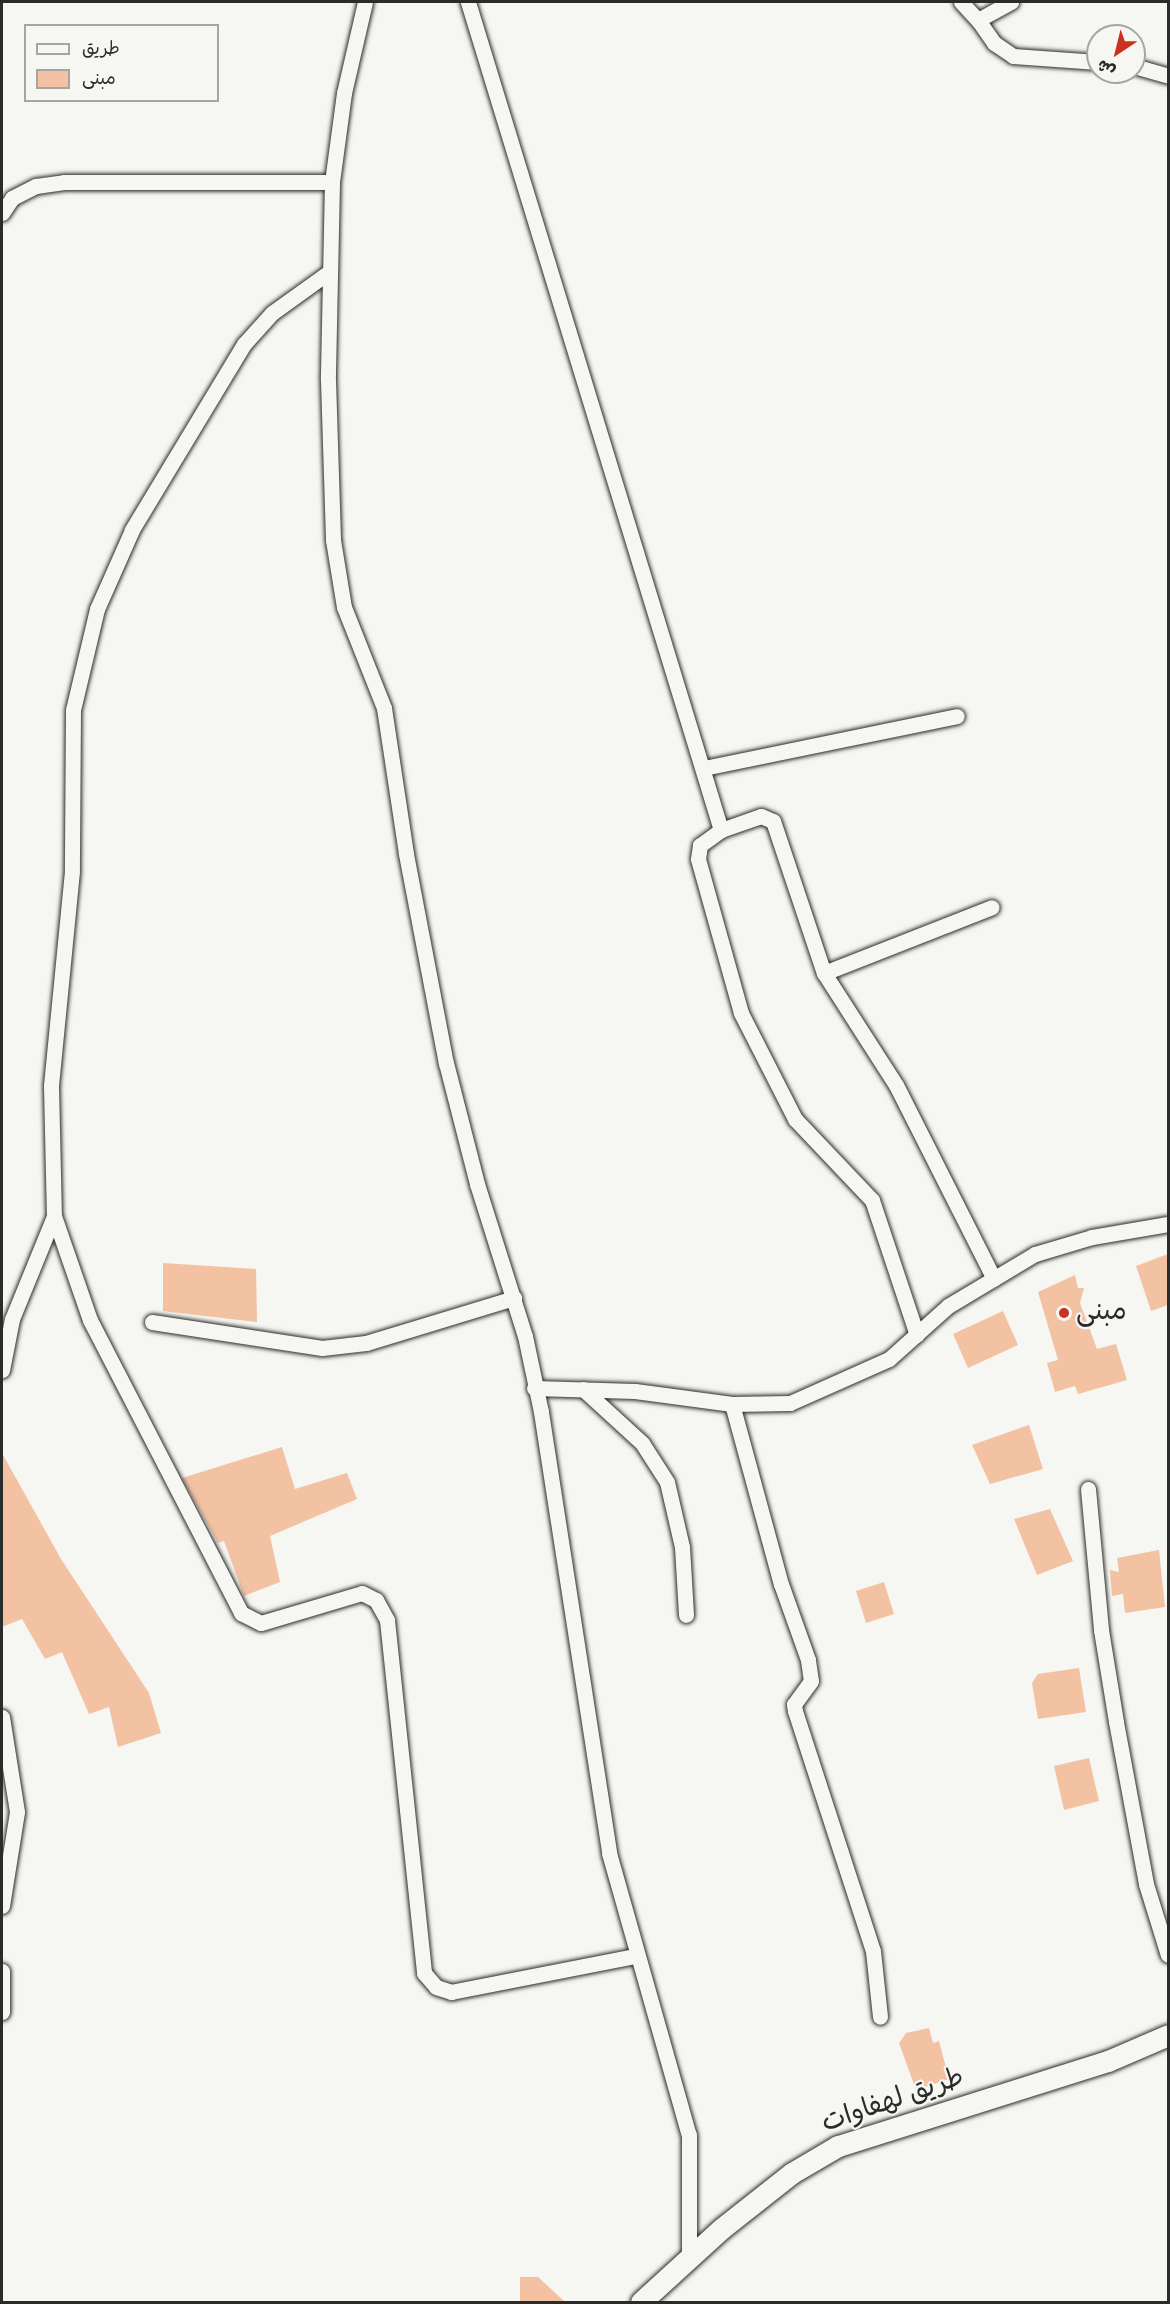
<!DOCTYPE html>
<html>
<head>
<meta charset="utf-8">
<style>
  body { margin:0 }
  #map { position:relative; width:1170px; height:2304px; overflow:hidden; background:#f6f6f2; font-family:"Indie Flower","Playpen Sans Arabic",sans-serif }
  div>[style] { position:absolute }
  .building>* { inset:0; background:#f3c2a3 }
  .roads { filter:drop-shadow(0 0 2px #2b2b2b) drop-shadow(0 0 2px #2b2b2b) }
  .street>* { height:15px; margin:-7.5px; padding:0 7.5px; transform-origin:7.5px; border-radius:7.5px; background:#f6f6f2 }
  .secondary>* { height:21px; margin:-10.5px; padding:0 10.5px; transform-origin:10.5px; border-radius:10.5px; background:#f6f6f2 }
  .dots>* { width:16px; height:16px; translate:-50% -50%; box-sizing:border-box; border:3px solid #f6f6f2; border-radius:50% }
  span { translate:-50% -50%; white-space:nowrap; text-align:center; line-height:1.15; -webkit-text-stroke:4.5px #f6f6f2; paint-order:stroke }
  .poi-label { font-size:27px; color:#2b2b2b }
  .left { translate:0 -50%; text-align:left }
  .street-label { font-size:27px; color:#2b2b2b }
  .frame { position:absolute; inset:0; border:3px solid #2b2b2b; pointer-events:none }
  .legend { position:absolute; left:24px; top:24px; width:195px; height:78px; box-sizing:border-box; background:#f6f6f2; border:2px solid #a5a5a2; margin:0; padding:8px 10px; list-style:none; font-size:18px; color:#2b2b2b }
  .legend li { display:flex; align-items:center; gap:12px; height:30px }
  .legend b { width:30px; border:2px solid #a5a5a2 }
  .north { position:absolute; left:1086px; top:24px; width:60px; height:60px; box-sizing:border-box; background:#f6f6f2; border:2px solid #a5a5a2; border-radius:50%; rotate:215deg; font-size:16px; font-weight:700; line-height:24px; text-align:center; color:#2b2b2b }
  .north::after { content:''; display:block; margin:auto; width:21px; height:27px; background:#c8321e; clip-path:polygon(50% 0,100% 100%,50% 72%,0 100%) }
</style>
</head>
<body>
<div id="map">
  <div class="building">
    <div style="clip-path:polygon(1168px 1254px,1168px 1305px,1151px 1311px,1136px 1266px)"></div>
    <div style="clip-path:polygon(163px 1263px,256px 1269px,257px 1322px,163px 1311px)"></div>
    <div style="clip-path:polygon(1075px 1275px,1078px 1288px,1084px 1288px,1080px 1303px,1097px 1349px,1116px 1344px,1127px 1380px,1078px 1394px,1075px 1386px,1055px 1392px,1047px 1363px,1058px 1360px,1038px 1292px)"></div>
    <div style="clip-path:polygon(1003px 1311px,1018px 1345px,968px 1368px,953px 1334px)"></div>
    <div style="clip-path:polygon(1029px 1425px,1043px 1469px,990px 1484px,972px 1445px)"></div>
    <div style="clip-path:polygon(282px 1447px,295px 1489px,347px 1473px,357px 1499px,270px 1536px,280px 1582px,244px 1596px,224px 1541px,218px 1543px,182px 1478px)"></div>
    <div style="clip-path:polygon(2px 1453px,61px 1559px,149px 1693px,161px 1733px,118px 1747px,109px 1707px,89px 1714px,62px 1652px,45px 1659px,22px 1619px,2px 1627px)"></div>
    <div style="clip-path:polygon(1050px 1509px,1073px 1561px,1037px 1575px,1014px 1519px)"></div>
    <div style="clip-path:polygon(1159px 1550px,1165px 1607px,1125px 1613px,1123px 1594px,1112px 1596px,1110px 1570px,1119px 1572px,1117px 1558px)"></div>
    <div style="clip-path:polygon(884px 1582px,894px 1614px,866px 1623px,856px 1591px)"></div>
    <div style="clip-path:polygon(1079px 1668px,1086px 1712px,1038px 1719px,1032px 1683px,1038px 1674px)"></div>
    <div style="clip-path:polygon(1089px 1758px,1099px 1801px,1064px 1810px,1054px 1766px)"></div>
    <div style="clip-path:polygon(929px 2028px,933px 2043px,939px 2041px,949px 2079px,916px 2090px,899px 2043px,906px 2033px)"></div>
    <div style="clip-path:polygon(520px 2277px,538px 2277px,565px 2302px,520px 2302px)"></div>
  </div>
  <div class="roads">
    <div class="street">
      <div style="left:365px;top:2px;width:93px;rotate:103deg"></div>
      <div style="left:344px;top:93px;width:90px;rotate:97.7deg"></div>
      <div style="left:332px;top:182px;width:198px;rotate:91.2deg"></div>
      <div style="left:328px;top:380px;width:160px;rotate:88.2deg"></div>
      <div style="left:333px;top:540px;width:68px;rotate:80.7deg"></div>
      <div style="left:344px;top:607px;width:109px;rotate:68.4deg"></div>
      <div style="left:384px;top:708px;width:148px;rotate:81.4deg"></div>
      <div style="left:406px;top:854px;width:213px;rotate:79.2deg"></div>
      <div style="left:446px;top:1063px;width:125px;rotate:75.6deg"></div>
      <div style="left:477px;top:1184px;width:159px;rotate:72.5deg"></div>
      <div style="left:525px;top:1336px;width:78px;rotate:78.1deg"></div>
      <div style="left:541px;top:1412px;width:446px;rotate:81.2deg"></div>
      <div style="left:609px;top:1853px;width:293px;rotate:74.2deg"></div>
      <div style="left:689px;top:2135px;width:123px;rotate:90deg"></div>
      <div style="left:468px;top:2px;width:866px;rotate:73.01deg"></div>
      <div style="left:721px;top:830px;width:26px;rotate:144deg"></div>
      <div style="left:700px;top:845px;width:14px;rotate:98deg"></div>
      <div style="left:698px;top:859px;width:160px;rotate:74.4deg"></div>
      <div style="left:741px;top:1013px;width:119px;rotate:63deg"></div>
      <div style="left:795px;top:1119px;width:112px;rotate:46.5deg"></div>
      <div style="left:872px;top:1200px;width:142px;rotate:71.6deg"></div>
      <div style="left:961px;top:2px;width:25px;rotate:47deg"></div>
      <div style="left:978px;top:20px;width:38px;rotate:-29deg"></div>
      <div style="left:978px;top:20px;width:28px;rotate:55deg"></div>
      <div style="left:994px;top:43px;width:23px;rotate:34deg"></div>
      <div style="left:1013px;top:56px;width:85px;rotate:4deg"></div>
      <div style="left:1134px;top:66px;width:35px;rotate:16deg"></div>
      <div style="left:2px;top:213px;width:18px;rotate:-56deg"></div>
      <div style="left:12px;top:198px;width:27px;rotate:-27deg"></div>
      <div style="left:36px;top:186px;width:28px;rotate:-8deg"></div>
      <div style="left:64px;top:182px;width:268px"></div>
      <div style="left:329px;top:272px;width:70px;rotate:144.3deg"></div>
      <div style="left:272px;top:313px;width:42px;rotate:132.1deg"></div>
      <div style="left:244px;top:344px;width:217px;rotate:121.1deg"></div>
      <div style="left:132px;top:530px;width:86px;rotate:113.9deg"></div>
      <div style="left:97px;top:609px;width:104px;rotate:103.4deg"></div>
      <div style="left:73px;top:710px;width:161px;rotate:90.4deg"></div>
      <div style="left:72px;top:871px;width:216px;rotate:95.6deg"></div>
      <div style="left:51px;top:1086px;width:130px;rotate:88.7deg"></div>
      <div style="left:54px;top:1216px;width:110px;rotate:70.9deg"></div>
      <div style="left:90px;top:1320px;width:330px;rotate:62.7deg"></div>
      <div style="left:241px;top:1613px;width:22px;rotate:27deg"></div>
      <div style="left:261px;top:1623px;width:105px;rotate:-16.5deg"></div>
      <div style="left:362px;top:1593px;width:16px;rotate:27deg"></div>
      <div style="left:376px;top:1600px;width:23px;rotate:61deg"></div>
      <div style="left:387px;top:1620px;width:355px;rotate:84deg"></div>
      <div style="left:424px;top:1973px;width:18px;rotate:49deg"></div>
      <div style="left:436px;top:1987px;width:16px;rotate:18deg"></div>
      <div style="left:451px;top:1992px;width:187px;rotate:-11.1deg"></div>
      <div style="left:704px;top:768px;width:258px;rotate:-11.6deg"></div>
      <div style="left:721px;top:830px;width:42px;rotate:-19.3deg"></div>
      <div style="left:761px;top:816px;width:13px;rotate:23deg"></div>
      <div style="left:773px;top:821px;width:160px;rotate:71.5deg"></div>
      <div style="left:824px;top:973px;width:133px;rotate:57.3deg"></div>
      <div style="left:896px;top:1085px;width:217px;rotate:63.2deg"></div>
      <div style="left:824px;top:973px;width:180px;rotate:-21.4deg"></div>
      <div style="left:152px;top:1322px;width:172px;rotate:8.7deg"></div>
      <div style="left:322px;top:1348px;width:44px;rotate:-6.5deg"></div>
      <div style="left:366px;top:1343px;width:155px;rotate:-16.9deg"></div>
      <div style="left:2px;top:1370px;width:52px;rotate:-78.9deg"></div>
      <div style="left:12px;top:1319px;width:111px;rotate:-67.8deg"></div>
      <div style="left:534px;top:1388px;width:101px;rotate:1.7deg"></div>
      <div style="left:635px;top:1391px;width:98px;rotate:7.6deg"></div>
      <div style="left:732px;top:1404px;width:58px;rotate:-1deg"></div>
      <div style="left:790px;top:1403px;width:108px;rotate:-24deg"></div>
      <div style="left:889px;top:1359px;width:79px;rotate:-41.9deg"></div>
      <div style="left:948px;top:1306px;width:101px;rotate:-30.9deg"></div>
      <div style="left:1035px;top:1254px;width:59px;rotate:-16.6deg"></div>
      <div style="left:1092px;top:1237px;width:77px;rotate:-9.7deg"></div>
      <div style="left:583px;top:1389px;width:80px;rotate:42.5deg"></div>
      <div style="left:642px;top:1443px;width:46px;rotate:57.3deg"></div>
      <div style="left:667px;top:1482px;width:67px;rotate:77deg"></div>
      <div style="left:682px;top:1547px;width:68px;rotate:86.6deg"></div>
      <div style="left:732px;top:1404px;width:187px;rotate:74.8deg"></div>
      <div style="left:781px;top:1584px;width:81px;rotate:70.4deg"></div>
      <div style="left:808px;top:1660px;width:21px;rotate:82deg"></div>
      <div style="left:811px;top:1681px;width:29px;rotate:126deg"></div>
      <div style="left:794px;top:1704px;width:7px;rotate:82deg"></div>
      <div style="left:795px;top:1711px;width:252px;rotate:72deg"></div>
      <div style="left:873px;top:1951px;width:66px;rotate:83.9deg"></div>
      <div style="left:1088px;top:1489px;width:142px;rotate:84.7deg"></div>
      <div style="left:1101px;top:1630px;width:93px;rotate:80.7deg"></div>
      <div style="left:1116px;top:1722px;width:165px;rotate:79.5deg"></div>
      <div style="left:1146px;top:1884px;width:74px;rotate:72.8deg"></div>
      <div style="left:2px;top:1717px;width:96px;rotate:81deg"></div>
      <div style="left:17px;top:1812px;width:95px;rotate:99.1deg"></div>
      <div style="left:2px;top:1971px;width:41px;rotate:90deg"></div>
    </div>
    <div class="secondary">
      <div style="left:641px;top:2302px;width:108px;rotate:-42.4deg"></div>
      <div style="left:721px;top:2229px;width:90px;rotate:-38.3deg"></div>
      <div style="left:792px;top:2173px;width:53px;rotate:-30.4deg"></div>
      <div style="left:838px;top:2146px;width:283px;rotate:-17.5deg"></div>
      <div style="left:1108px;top:2061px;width:65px;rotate:-23.4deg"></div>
    </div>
  </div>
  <div class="dots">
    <div style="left:1064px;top:1313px;background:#c8321e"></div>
  </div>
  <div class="poi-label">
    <span class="left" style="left:1076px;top:1313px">مبنى</span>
  </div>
  <div class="street-label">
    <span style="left:893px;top:2101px;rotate:-19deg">طريق لهفاوات</span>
  </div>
  <div class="frame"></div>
  <ul class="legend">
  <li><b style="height:8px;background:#f6f6f2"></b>طريق</li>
  <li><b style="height:16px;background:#f3c2a3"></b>مبنى</li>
  </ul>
  <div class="north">ش</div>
</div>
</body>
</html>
